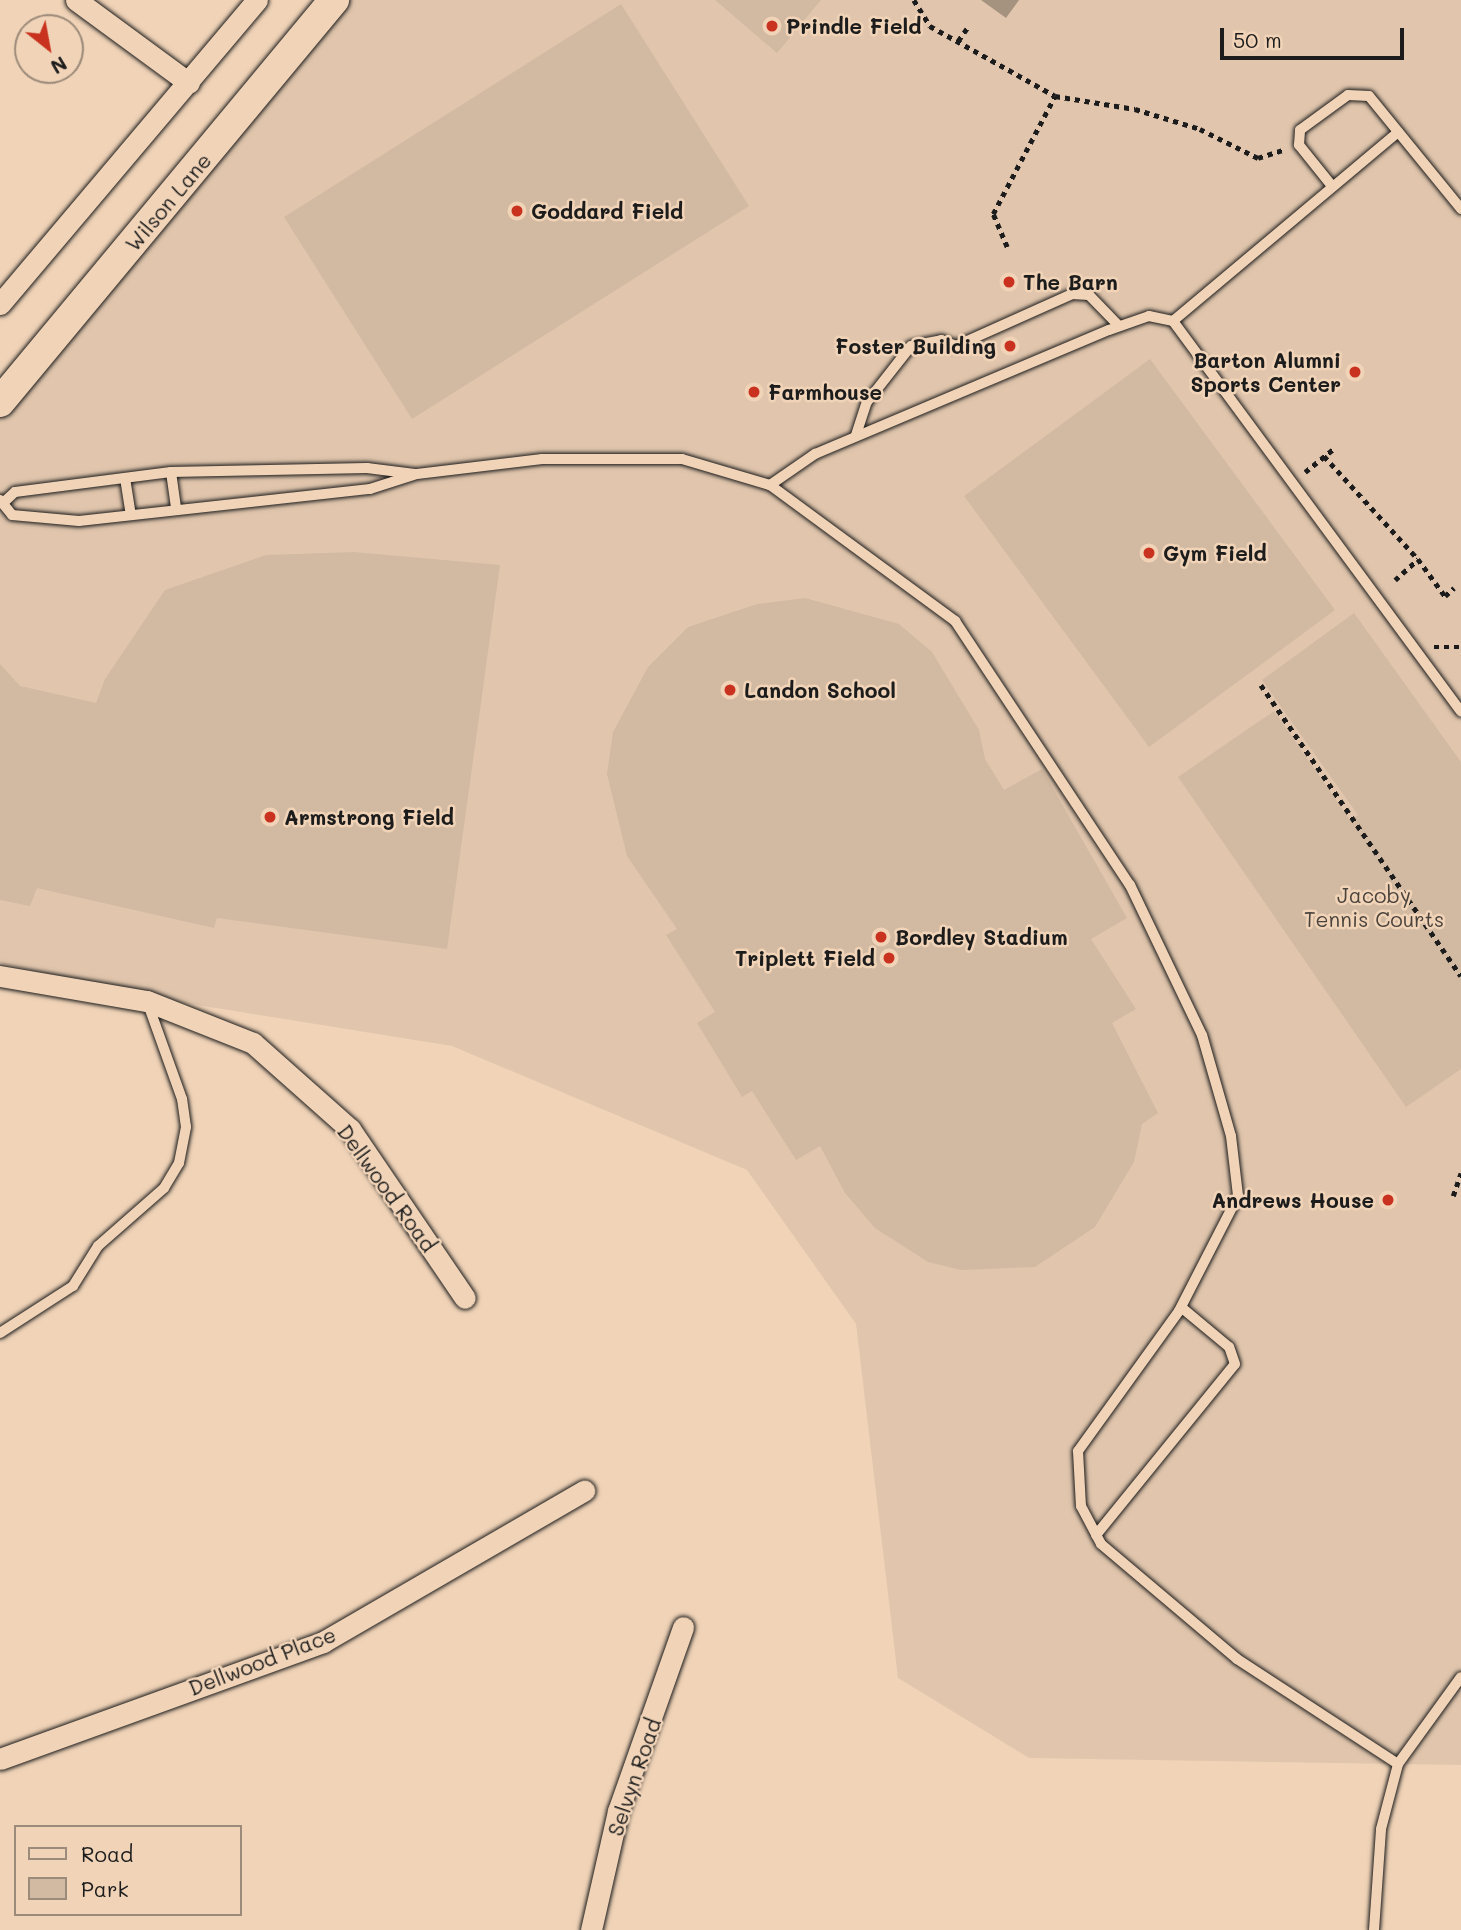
<!DOCTYPE html>
<html>
<head>
<meta charset="utf-8">
<style>
  body { margin:0 }
  #map { position:relative; width:1461px; height:1930px; overflow:hidden; background:#f1d4b8; font-family:Mali,sans-serif }
  div>[style] { position:absolute }
  .built>* { inset:0; background:#e1c6ad }
  .green>* { inset:0; background:#d2b9a1 }
  .water>* { inset:0; background:#a59380 }
  .path>* { height:4.5px; margin-top:-2.25px; transform-origin:0; background:repeating-linear-gradient(90deg,#1c1c1c 0 5px,transparent 0 10px) }
  .roads { filter:drop-shadow(0 0 2px #1c1c1c) drop-shadow(0 0 2px #1c1c1c) }
  .lane>* { height:10px; margin:-5px; padding:0 5px; transform-origin:5px; border-radius:5px; background:#f1d4b8 }
  .street>* { height:21px; margin:-10.5px; padding:0 10.5px; transform-origin:10.5px; border-radius:10.5px; background:#f1d4b8 }
  .secondary>* { height:30px; margin:-15px; padding:0 15px; transform-origin:15px; border-radius:15px; background:#f1d4b8 }
  .dots>* { width:19px; height:19px; translate:-50% -50%; box-sizing:border-box; border:4px solid #f1d4b8; border-radius:50% }
  span { translate:-50% -50%; white-space:nowrap; text-align:center; line-height:1.15; -webkit-text-stroke:5px #f1d4b8; paint-order:stroke }
  .poi-label { font-size:21px; color:#1c1c1c; font-weight:700 }
  .left { translate:0 -50%; text-align:left }
  .right { translate:-100% -50%; text-align:right }
  .street-label { font-size:21px; color:#1c1c1c }
  .park-label { font-size:21px; color:#4a433d }
  .legend { position:absolute; left:14px; top:1825px; width:228px; height:91px; box-sizing:border-box; background:#f1d4b8; border:2px solid #9c8a7a; margin:0; padding:9px 12px; list-style:none; font-size:21px; color:#1c1c1c }
  .legend li { display:flex; align-items:center; gap:14px; height:35px }
  .legend b { width:35px; border:2px solid #9c8a7a }
  .north { position:absolute; left:14px; top:14px; width:70px; height:70px; box-sizing:border-box; background:#f1d4b8; border:2px solid #9c8a7a; border-radius:50%; rotate:149deg; font-size:19px; font-weight:700; line-height:28px; text-align:center; color:#1c1c1c }
  .north::after { content:''; display:block; margin:auto; width:24px; height:32px; background:#c8321e; clip-path:polygon(50% 0,100% 100%,50% 72%,0 100%) }
  .scale { position:absolute; left:1220px; top:28px; width:184px; height:32px; box-sizing:border-box; border:4px solid #1c1c1c; border-top:0; padding-left:9px; font-size:21px; line-height:24px; white-space:nowrap; color:#1c1c1c; -webkit-text-stroke:5px #f1d4b8; paint-order:stroke }
</style>
</head>
<body>
<div id="map">
  <div class="built">
    <div style="clip-path:polygon(334px 0,1461px 0,1461px 1765px,1029px 1758px,898px 1678px,856px 1324px,747px 1170px,452px 1046px,160px 999px,0 963px,0 417px,92px 293px)"></div>
  </div>
  <div class="green">
    <div style="clip-path:polygon(715px 0,821px 0,777px 53px)"></div>
    <div style="clip-path:polygon(621px 4px,749px 206px,412px 419px,284px 217px)"></div>
    <div style="clip-path:polygon(1150px 359px,1335px 610px,1149px 747px,964px 496px)"></div>
    <div style="clip-path:polygon(354px 552px,500px 565px,447px 949px,217px 918px,214px 928px,37px 888px,30px 906px,0 900px,0 664px,20px 686px,96px 703px,105px 679px,165px 590px,266px 555px)"></div>
    <div style="clip-path:polygon(805px 598px,899px 624px,932px 652px,979px 730px,985px 759px,1004px 790px,1042px 769px,1127px 918px,1091px 939px,1136px 1009px,1112px 1023px,1158px 1113px,1142px 1124px,1134px 1162px,1095px 1227px,1035px 1267px,961px 1270px,928px 1262px,875px 1228px,845px 1193px,820px 1146px,796px 1160px,752px 1091px,742px 1097px,697px 1023px,715px 1012px,666px 935px,677px 929px,627px 856px,607px 774px,613px 732px,648px 667px,688px 627px,757px 604px)"></div>
    <div style="clip-path:polygon(1354px 613px,1461px 762px,1461px 1069px,1406px 1107px,1178px 777px,1274px 711px,1350px 820px,1358px 815px,1262px 680px)"></div>
  </div>
  <div class="water">
    <div style="clip-path:polygon(981px 0,1019px 0,1006px 18px)"></div>
  </div>
  <div class="path">
    <div style="left:914px;top:0;width:31px;rotate:58deg"></div>
    <div style="left:930px;top:26px;width:143px;rotate:29.2deg"></div>
    <div style="left:1055px;top:96px;width:81px;rotate:9.2deg"></div>
    <div style="left:1135px;top:109px;width:68px;rotate:17.1deg"></div>
    <div style="left:1200px;top:129px;width:65px;rotate:26.6deg"></div>
    <div style="left:1258px;top:158px;width:28px;rotate:-18deg"></div>
    <div style="left:958px;top:41px;width:19px;rotate:-55deg"></div>
    <div style="left:1007px;top:247px;width:36px;rotate:-113deg"></div>
    <div style="left:993px;top:214px;width:133px;rotate:-62.3deg"></div>
    <div style="left:1324px;top:456px;width:139px;rotate:47.6deg"></div>
    <div style="left:1305px;top:472px;width:36px;rotate:-39deg"></div>
    <div style="left:1395px;top:580px;width:31px;rotate:-42deg"></div>
    <div style="left:1418px;top:559px;width:46px;rotate:53.9deg"></div>
    <div style="left:1445px;top:596px;width:12px;rotate:-42deg"></div>
    <div style="left:1434px;top:647px;width:27px"></div>
    <div style="left:1261px;top:685px;width:353px;rotate:55.5deg"></div>
    <div style="left:1453px;top:1196px;width:24px;rotate:-71deg"></div>
  </div>
  <div class="roads">
    <div class="lane">
      <div style="left:1332px;top:186px;width:53px;rotate:-128.8deg"></div>
      <div style="left:1299px;top:145px;width:15px;rotate:-86deg"></div>
      <div style="left:1300px;top:130px;width:59px;rotate:-36.1deg"></div>
      <div style="left:1348px;top:95px;width:21px;rotate:3deg"></div>
      <div style="left:1369px;top:96px;width:146px;rotate:50.8deg"></div>
      <div style="left:1173px;top:321px;width:294px;rotate:-40deg"></div>
      <div style="left:856px;top:435px;width:35px;rotate:-72deg"></div>
      <div style="left:867px;top:402px;width:71px;rotate:-51.8deg"></div>
      <div style="left:911px;top:346px;width:31px;rotate:-11deg"></div>
      <div style="left:941px;top:340px;width:16px;rotate:22deg"></div>
      <div style="left:956px;top:346px;width:127px;rotate:-24.1deg"></div>
      <div style="left:1072px;top:294px;width:17px;rotate:3deg"></div>
      <div style="left:1089px;top:295px;width:43px;rotate:45.9deg"></div>
      <div style="left:171px;top:472px;width:36px;rotate:82deg"></div>
      <div style="left:125px;top:478px;width:37px;rotate:81deg"></div>
      <div style="left:770px;top:485px;width:55px;rotate:-34.6deg"></div>
      <div style="left:815px;top:454px;width:319px;rotate:-22.9deg"></div>
      <div style="left:1109px;top:330px;width:42px;rotate:-19.3deg"></div>
      <div style="left:1149px;top:316px;width:25px;rotate:12deg"></div>
      <div style="left:1173px;top:321px;width:485px;rotate:53.6deg"></div>
      <div style="left:0;top:500px;width:19px;rotate:51deg"></div>
      <div style="left:12px;top:515px;width:67px;rotate:5.1deg"></div>
      <div style="left:79px;top:521px;width:293px;rotate:-6.3deg"></div>
      <div style="left:370px;top:489px;width:49px;rotate:-17.7deg"></div>
      <div style="left:417px;top:474px;width:126px;rotate:-6.8deg"></div>
      <div style="left:542px;top:459px;width:140px"></div>
      <div style="left:682px;top:459px;width:92px;rotate:16.5deg"></div>
      <div style="left:770px;top:485px;width:230px;rotate:36.3deg"></div>
      <div style="left:955px;top:621px;width:317px;rotate:56.5deg"></div>
      <div style="left:1130px;top:885px;width:166px;rotate:64.4deg"></div>
      <div style="left:1202px;top:1035px;width:105px;rotate:74deg"></div>
      <div style="left:1231px;top:1136px;width:60px;rotate:83.3deg"></div>
      <div style="left:1238px;top:1196px;width:129px;rotate:117.2deg"></div>
      <div style="left:1179px;top:1311px;width:173px;rotate:125.8deg"></div>
      <div style="left:1078px;top:1451px;width:55px;rotate:86.9deg"></div>
      <div style="left:1081px;top:1506px;width:43px;rotate:62.2deg"></div>
      <div style="left:1101px;top:1544px;width:178px;rotate:40.2deg"></div>
      <div style="left:1237px;top:1659px;width:192px;rotate:33.1deg"></div>
      <div style="left:3px;top:503px;width:16px;rotate:-43deg"></div>
      <div style="left:15px;top:492px;width:157px;rotate:-7.3deg"></div>
      <div style="left:171px;top:472px;width:196px;rotate:-1.2deg"></div>
      <div style="left:367px;top:468px;width:48px;rotate:7.1deg"></div>
      <div style="left:0;top:1333px;width:87px;rotate:-32.8deg"></div>
      <div style="left:73px;top:1286px;width:47px;rotate:-58deg"></div>
      <div style="left:98px;top:1246px;width:88px;rotate:-41.3deg"></div>
      <div style="left:164px;top:1188px;width:29px;rotate:-59deg"></div>
      <div style="left:179px;top:1163px;width:37px;rotate:-79deg"></div>
      <div style="left:186px;top:1127px;width:28px;rotate:-98deg"></div>
      <div style="left:182px;top:1099px;width:104px;rotate:-109.7deg"></div>
      <div style="left:1096px;top:1535px;width:220px;rotate:-50.9deg"></div>
      <div style="left:1235px;top:1364px;width:18px;rotate:-109deg"></div>
      <div style="left:1229px;top:1347px;width:62px;rotate:-140.2deg"></div>
      <div style="left:1374px;top:1930px;width:101px;rotate:-86deg"></div>
      <div style="left:1381px;top:1829px;width:67px;rotate:-75.3deg"></div>
      <div style="left:1398px;top:1764px;width:107px;rotate:-54.1deg"></div>
    </div>
    <div class="street">
      <div style="left:76px;top:0;width:140px;rotate:36.3deg"></div>
      <div style="left:0;top:304px;width:398px;rotate:-49.8deg"></div>
      <div style="left:0;top:976px;width:149px;rotate:9.7deg"></div>
      <div style="left:147px;top:1001px;width:114px;rotate:21.6deg"></div>
      <div style="left:253px;top:1043px;width:130px;rotate:41.6deg"></div>
      <div style="left:350px;top:1129px;width:204px;rotate:55.8deg"></div>
      <div style="left:0;top:1759px;width:344px;rotate:-19.9deg"></div>
      <div style="left:323px;top:1642px;width:302px;rotate:-30.1deg"></div>
      <div style="left:591px;top:1930px;width:122px;rotate:-77.2deg"></div>
      <div style="left:618px;top:1811px;width:195px;rotate:-70.5deg"></div>
    </div>
    <div class="secondary">
      <div style="left:0;top:402px;width:523px;rotate:-50.28deg"></div>
    </div>
  </div>
  <div class="dots">
    <div style="left:772px;top:26px;background:#c8321e"></div>
    <div style="left:517px;top:211px;background:#c8321e"></div>
    <div style="left:1009px;top:282px;background:#c8321e"></div>
    <div style="left:1010px;top:346px;background:#c8321e"></div>
    <div style="left:1355px;top:372px;background:#c8321e"></div>
    <div style="left:754px;top:392px;background:#c8321e"></div>
    <div style="left:1149px;top:553px;background:#c8321e"></div>
    <div style="left:730px;top:690px;background:#c8321e"></div>
    <div style="left:270px;top:817px;background:#c8321e"></div>
    <div style="left:881px;top:937px;background:#c8321e"></div>
    <div style="left:889px;top:958px;background:#c8321e"></div>
    <div style="left:1388px;top:1200px;background:#c8321e"></div>
  </div>
  <div class="poi-label">
    <span class="left" style="left:786px;top:26px">Prindle Field</span>
    <span class="left" style="left:531px;top:211px">Goddard Field</span>
    <span class="left" style="left:1023px;top:282px">The Barn</span>
    <span class="right" style="left:996px;top:346px">Foster Building</span>
    <span class="right" style="left:1341px;top:372px">Barton Alumni<br>Sports Center</span>
    <span class="left" style="left:768px;top:392px">Farmhouse</span>
    <span class="left" style="left:1163px;top:553px">Gym Field</span>
    <span class="left" style="left:744px;top:690px">Landon School</span>
    <span class="left" style="left:284px;top:817px">Armstrong Field</span>
    <span class="left" style="left:895px;top:937px">Bordley Stadium</span>
    <span class="right" style="left:875px;top:958px">Triplett Field</span>
    <span class="right" style="left:1374px;top:1200px">Andrews House</span>
  </div>
  <div class="street-label">
    <span style="left:168px;top:202px;rotate:-50deg">Wilson Lane</span>
    <span style="left:387px;top:1188px;rotate:54deg">Dellwood Road</span>
    <span style="left:262px;top:1661px;rotate:-21deg">Dellwood Place</span>
    <span style="left:634px;top:1777px;rotate:-71deg">Selvyn Road</span>
  </div>
  <div class="park-label">
    <span style="left:1374px;top:907px">Jacoby<br>Tennis Courts</span>
  </div>
  <ul class="legend">
  <li><b style="height:9px;background:#f1d4b8"></b>Road</li>
  <li><b style="height:19px;background:#d2b9a1"></b>Park</li>
  </ul>
  <div class="north">N</div>
  <div class="scale">50 m</div>
</div>
</body>
</html>
